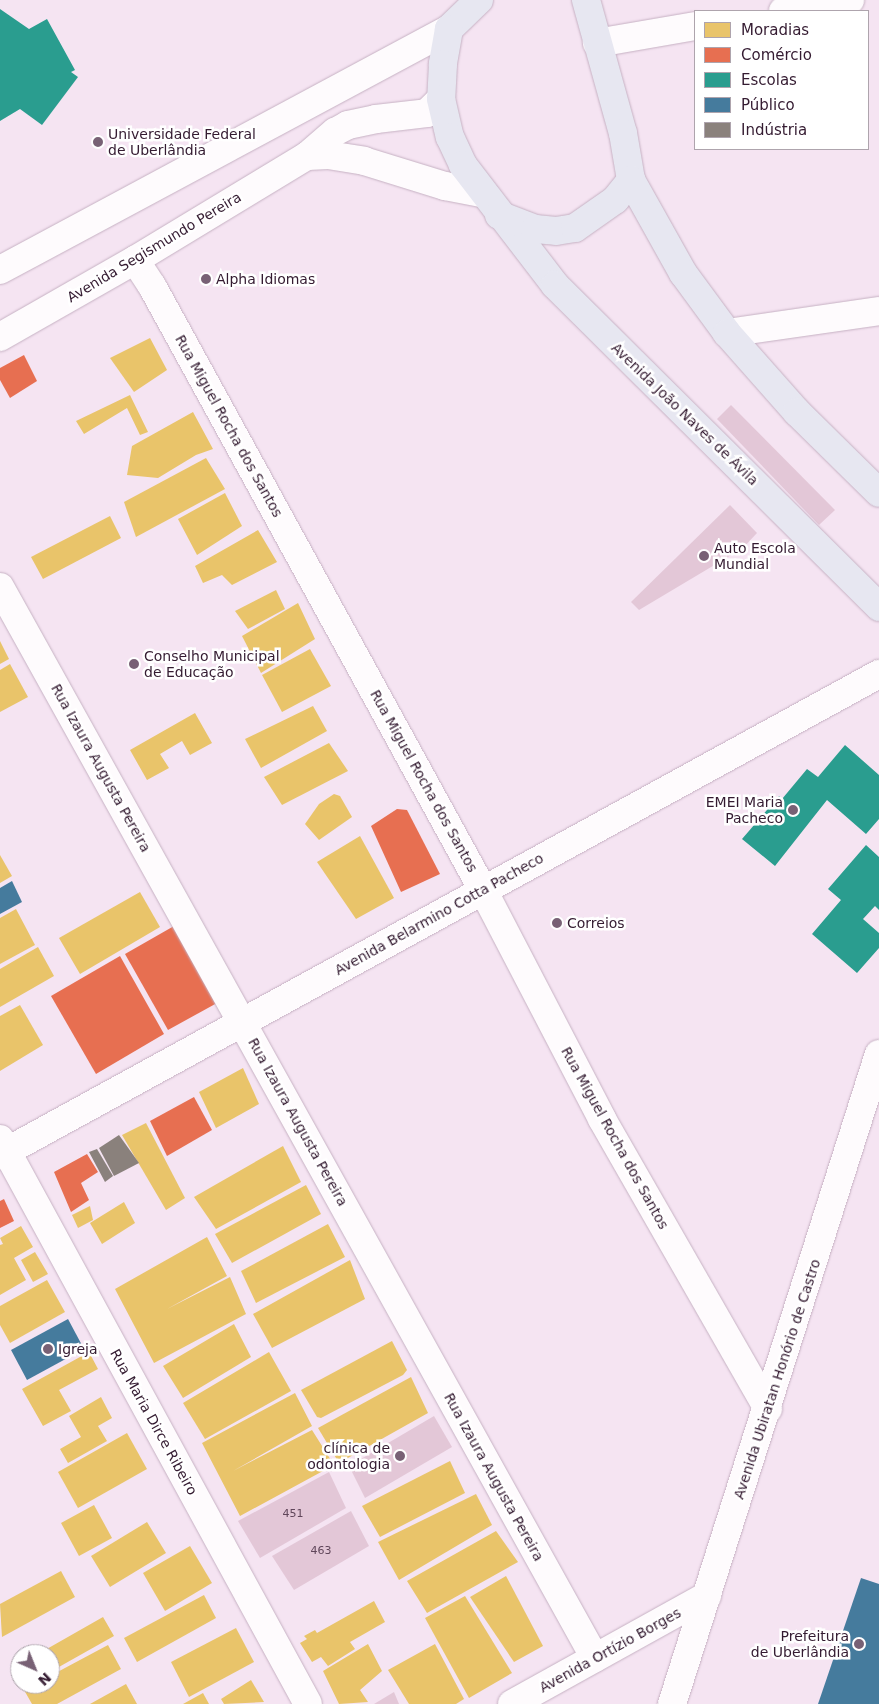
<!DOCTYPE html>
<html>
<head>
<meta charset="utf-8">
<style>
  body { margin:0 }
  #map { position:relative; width:879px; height:1704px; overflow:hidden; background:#f5e4f2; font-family:"DejaVu Sans",sans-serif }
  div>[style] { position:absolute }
  .homes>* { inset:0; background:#e9c46a }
  .shops>* { inset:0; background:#e76f51 }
  .schools>* { inset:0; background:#2a9d8f }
  .public>* { inset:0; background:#457b9d }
  .industry>* { inset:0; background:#8a817c }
  .building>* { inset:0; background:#e3c7d7 }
  .roads { filter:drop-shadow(0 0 1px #c6b1c3) drop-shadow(0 0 1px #c6b1c3) }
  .minor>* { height:28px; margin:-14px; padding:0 14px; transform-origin:14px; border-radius:14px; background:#fefbfd }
  .tertiary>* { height:28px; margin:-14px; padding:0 14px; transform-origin:14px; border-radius:14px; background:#fefbfd }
  .secondary>* { height:28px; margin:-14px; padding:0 14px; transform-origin:14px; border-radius:14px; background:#fefbfd }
  .primary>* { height:28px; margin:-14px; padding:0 14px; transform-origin:14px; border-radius:14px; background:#e7e7f1 }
  .dots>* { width:14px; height:14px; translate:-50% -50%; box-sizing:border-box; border:2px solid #fff; border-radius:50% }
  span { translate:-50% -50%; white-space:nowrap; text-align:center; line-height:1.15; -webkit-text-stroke:5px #fff; paint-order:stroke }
  .number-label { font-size:11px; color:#60465a }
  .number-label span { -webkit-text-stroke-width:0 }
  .poi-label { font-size:14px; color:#341b31 }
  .left { translate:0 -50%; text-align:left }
  .right { translate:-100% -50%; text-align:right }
  .street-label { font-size:14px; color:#341b31 }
  .legend { position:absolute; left:694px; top:10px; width:175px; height:140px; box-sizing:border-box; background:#fff; border:1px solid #aea4ad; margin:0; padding:6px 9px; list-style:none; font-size:15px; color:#341b31 }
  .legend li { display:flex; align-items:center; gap:10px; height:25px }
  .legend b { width:25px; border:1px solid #aea4ad }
  .north { position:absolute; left:10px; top:1644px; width:50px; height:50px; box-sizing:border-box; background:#fff; border:1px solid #aea4ad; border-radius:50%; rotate:136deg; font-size:14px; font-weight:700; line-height:20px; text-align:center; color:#341b31 }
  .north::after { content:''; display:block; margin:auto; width:18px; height:22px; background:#786175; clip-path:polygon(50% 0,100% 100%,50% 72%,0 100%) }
</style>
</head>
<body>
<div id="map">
  <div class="homes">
    <div style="clip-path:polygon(150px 338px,167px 370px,134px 392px,110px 358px)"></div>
    <div style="clip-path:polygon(130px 395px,148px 432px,140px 435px,127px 408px,84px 434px,76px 421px)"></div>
    <div style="clip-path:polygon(193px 412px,213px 449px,196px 455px,158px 478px,127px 475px,132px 446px)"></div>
    <div style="clip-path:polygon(206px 458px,225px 489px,136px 537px,124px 502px)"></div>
    <div style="clip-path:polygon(225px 493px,242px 526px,197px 555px,178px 519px)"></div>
    <div style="clip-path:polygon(110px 516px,121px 538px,43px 579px,31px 557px)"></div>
    <div style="clip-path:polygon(258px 530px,277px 562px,232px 585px,222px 575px,203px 583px,195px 566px)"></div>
    <div style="clip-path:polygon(276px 590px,285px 609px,248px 629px,235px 611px)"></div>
    <div style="clip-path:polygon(298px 603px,315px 639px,261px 673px,242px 636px)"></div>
    <div style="clip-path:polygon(0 641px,9px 659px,0 664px)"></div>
    <div style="clip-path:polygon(310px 649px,331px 686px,282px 712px,262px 675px)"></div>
    <div style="clip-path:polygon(10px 664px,28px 697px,0 712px,0 670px)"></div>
    <div style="clip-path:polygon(313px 706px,327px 731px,261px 768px,245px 739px)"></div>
    <div style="clip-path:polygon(195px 713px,212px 743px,190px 755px,182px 741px,160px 754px,169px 768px,147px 780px,130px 750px)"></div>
    <div style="clip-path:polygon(329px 743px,348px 771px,282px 805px,264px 777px)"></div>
    <div style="clip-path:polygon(334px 794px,340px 796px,352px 817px,319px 840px,305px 824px,319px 804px)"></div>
    <div style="clip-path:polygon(360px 836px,394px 898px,356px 919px,317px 862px)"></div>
    <div style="clip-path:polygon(0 855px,12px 876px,0 883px)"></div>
    <div style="clip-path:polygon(140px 892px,160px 927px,80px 974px,59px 938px)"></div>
    <div style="clip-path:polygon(16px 909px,35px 945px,0 964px,0 918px)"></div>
    <div style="clip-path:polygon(38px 947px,54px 976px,0 1007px,0 969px)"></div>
    <div style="clip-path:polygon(20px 1005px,43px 1045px,0 1071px,0 1016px)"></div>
    <div style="clip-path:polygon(243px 1068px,259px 1104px,216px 1128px,199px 1092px)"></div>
    <div style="clip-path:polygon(146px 1123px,185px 1198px,166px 1210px,122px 1135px)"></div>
    <div style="clip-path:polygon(283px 1146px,301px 1182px,216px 1229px,194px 1197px)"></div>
    <div style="clip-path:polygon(306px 1185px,321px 1214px,232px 1263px,215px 1234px)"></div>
    <div style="clip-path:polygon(124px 1202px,135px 1223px,102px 1244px,90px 1223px)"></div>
    <div style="clip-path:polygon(90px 1206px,93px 1220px,78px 1228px,72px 1215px)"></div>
    <div style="clip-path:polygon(328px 1224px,345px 1257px,256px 1303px,241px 1271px)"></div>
    <div style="clip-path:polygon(21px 1226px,33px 1247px,14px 1258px,26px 1280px,0 1295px,0 1245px,3px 1244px,0 1238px)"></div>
    <div style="clip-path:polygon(207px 1237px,227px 1276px,167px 1309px,230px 1277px,246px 1314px,154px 1363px,115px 1289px)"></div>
    <div style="clip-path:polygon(35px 1252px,48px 1274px,33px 1282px,21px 1260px)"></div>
    <div style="clip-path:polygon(350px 1260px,365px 1299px,272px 1348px,253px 1314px)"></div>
    <div style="clip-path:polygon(47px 1280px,65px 1312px,10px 1343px,0 1325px,0 1306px)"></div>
    <div style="clip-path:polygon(234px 1324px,251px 1357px,183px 1398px,163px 1366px)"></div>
    <div style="clip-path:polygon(392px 1341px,407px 1370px,403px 1375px,321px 1418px,317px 1417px,301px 1390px)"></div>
    <div style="clip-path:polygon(89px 1352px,98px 1369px,59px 1390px,71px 1411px,43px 1426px,22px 1389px)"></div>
    <div style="clip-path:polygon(269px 1352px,291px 1391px,205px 1439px,183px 1403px)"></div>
    <div style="clip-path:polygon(411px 1377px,428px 1413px,339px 1463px,318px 1428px)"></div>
    <div style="clip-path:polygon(295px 1393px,312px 1426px,233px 1471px,312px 1430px,334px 1465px,240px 1516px,202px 1443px)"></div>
    <div style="clip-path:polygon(101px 1397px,112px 1418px,98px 1426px,107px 1441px,68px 1463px,60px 1449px,81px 1437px,69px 1416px)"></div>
    <div style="clip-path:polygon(127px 1433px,147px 1469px,78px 1508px,58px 1472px)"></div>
    <div style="clip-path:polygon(450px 1461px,465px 1493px,380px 1537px,362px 1506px)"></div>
    <div style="clip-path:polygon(476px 1494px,492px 1525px,399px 1580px,378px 1542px)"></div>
    <div style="clip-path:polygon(94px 1505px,112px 1538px,79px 1556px,61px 1523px)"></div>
    <div style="clip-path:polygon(147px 1522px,166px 1553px,110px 1587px,91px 1556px)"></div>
    <div style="clip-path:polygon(496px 1531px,518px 1562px,427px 1613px,407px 1581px)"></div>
    <div style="clip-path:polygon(190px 1546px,212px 1583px,165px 1611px,143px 1573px)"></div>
    <div style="clip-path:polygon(61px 1571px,75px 1597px,2px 1637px,0 1604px)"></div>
    <div style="clip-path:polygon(506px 1576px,543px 1646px,514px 1662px,470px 1597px)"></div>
    <div style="clip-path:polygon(204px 1595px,216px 1618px,137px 1662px,124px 1638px)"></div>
    <div style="clip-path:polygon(465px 1596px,512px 1673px,469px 1698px,425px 1618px)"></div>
    <div style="clip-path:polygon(374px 1601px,385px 1622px,350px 1642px,355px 1649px,328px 1666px,321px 1657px,312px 1662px,300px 1643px,307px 1639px,304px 1636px,315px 1630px,317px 1633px)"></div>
    <div style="clip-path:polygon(103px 1617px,114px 1636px,50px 1672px,50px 1654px,38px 1654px)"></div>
    <div style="clip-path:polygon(236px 1628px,254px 1662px,189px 1697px,171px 1662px)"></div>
    <div style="clip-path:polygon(368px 1644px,382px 1671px,360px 1690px,368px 1702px,339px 1704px,323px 1671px)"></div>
    <div style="clip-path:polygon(435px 1644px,464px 1699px,456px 1704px,409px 1704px,388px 1670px)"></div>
    <div style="clip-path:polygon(108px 1645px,121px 1669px,57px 1704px,32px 1704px,24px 1690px,36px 1684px,50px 1684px,50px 1676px)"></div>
    <div style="clip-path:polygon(251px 1680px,264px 1702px,224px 1704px,221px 1699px)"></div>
    <div style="clip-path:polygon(126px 1684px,137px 1704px,90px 1704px)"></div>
    <div style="clip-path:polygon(203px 1693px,209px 1704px,183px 1704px)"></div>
  </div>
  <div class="shops">
    <div style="clip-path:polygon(24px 355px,37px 381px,10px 398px,0 380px,0 368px)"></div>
    <div style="clip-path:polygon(397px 809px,407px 810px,440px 874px,401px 892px,371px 826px)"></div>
    <div style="clip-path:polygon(174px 926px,217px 1003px,168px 1030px,125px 954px)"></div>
    <div style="clip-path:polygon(120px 956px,164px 1034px,96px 1074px,51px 996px)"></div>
    <div style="clip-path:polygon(194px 1097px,212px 1130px,167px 1156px,150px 1121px)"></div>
    <div style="clip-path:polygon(87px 1154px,98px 1172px,81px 1183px,89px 1200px,71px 1212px,54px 1172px)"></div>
    <div style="clip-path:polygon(4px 1199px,14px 1221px,0 1228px,0 1201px)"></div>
  </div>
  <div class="schools">
    <div style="clip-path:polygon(0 9px,29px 29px,47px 19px,75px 70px,71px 72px,78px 77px,42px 125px,20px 109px,0 121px)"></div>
    <div style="clip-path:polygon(845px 745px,879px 775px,879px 819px,866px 834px,827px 800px,775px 866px,742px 839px,779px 796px,782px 799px,807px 769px,818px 777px)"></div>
    <div style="clip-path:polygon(866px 845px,879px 857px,879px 910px,875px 906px,863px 919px,879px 933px,879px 948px,857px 973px,812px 934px,841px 900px,828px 889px)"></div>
  </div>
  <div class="public">
    <div style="clip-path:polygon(12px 881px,22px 902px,0 914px,0 888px)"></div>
    <div style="clip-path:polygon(68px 1319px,84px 1349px,27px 1380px,11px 1350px)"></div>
    <div style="clip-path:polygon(861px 1578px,879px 1584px,879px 1704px,818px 1704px)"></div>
  </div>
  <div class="industry">
    <div style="clip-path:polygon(119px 1135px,139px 1163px,114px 1176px,99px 1148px)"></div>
    <div style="clip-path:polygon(97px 1149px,113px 1176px,105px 1182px,89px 1152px)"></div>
  </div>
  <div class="building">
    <div style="clip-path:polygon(731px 405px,835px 510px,819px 525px,717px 419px)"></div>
    <div style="clip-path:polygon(730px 505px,757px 533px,743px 548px,639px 610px,631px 602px)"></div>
    <div style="clip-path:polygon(434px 1416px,452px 1447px,365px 1498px,349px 1466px)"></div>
    <div style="clip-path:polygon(329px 1472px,346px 1508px,260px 1558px,238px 1521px)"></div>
    <div style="clip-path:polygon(351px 1511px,369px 1546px,294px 1590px,272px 1556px)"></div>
    <div style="clip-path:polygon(394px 1692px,399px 1704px,374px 1704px)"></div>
  </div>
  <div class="roads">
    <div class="minor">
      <div style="left:783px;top:11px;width:68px;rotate:-9.3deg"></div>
      <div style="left:597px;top:43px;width:99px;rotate:-9.8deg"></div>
      <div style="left:135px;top:260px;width:31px;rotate:57deg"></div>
      <div style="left:152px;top:286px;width:689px;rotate:61.28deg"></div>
      <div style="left:483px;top:890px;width:258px;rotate:62.5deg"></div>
      <div style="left:602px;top:1119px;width:334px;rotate:60.2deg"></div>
      <div style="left:727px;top:333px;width:154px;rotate:-8.2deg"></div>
      <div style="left:0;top:587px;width:1225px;rotate:60.95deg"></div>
      <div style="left:0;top:1139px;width:643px;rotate:61.4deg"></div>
      <div style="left:512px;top:1704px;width:223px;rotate:-29deg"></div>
      <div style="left:672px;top:1704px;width:682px;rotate:-72.34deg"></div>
    </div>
    <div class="tertiary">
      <div style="left:0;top:1155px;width:1002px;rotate:-28.69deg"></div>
    </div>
    <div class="secondary">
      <div style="left:307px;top:156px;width:21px;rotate:-3deg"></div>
      <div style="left:328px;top:155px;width:36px;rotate:9deg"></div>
      <div style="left:364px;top:161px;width:85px;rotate:17.2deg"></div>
      <div style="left:445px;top:186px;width:38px;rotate:11deg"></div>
      <div style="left:0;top:270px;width:510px;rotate:-28.22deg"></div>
      <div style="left:0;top:337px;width:155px;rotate:-29.7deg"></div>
      <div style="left:135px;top:260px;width:201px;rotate:-31.2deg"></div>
      <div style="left:307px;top:156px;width:37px;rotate:-41deg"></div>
      <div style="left:335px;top:132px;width:15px;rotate:-28deg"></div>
      <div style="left:348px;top:125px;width:29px;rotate:-12deg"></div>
      <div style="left:376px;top:119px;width:51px;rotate:-6.7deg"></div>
      <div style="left:427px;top:113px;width:20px;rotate:-45deg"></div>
    </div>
    <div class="primary">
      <div style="left:479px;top:0;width:42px;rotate:136deg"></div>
      <div style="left:449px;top:29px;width:36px;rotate:100deg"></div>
      <div style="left:443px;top:64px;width:35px;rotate:93deg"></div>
      <div style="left:441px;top:99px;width:39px;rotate:77deg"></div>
      <div style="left:450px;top:137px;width:31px;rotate:65deg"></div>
      <div style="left:463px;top:165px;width:151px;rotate:52.5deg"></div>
      <div style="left:555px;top:285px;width:457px;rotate:44.8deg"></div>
      <div style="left:586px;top:0;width:138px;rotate:74.5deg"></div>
      <div style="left:623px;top:133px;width:48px;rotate:80.3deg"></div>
      <div style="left:631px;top:180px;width:107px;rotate:60.8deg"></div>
      <div style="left:683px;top:273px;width:74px;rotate:53.7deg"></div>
      <div style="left:727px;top:333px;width:106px;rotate:48.5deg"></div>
      <div style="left:797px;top:412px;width:115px;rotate:44.6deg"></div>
      <div style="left:499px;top:215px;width:39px;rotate:21deg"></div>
      <div style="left:535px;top:229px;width:21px;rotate:5deg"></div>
      <div style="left:556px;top:231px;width:19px;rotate:-9deg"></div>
      <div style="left:575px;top:228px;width:49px;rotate:-35deg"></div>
      <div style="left:615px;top:200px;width:26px;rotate:-51deg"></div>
    </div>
  </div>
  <div class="dots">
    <div style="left:98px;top:142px;background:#786175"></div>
    <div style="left:206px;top:279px;background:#786175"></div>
    <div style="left:704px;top:556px;background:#786175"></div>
    <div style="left:134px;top:664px;background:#786175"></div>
    <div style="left:793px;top:810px;background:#786175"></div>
    <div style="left:557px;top:923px;background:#786175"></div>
    <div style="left:48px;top:1349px;background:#786175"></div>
    <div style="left:400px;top:1456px;background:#786175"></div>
    <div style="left:859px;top:1644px;background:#786175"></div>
  </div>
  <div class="number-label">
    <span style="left:293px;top:1514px">451</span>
    <span style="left:321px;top:1551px">463</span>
  </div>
  <div class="poi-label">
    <span class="left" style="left:108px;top:142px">Universidade Federal<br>de Uberlândia</span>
    <span class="left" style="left:216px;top:279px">Alpha Idiomas</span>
    <span class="left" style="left:714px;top:556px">Auto Escola<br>Mundial</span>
    <span class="left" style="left:144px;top:664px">Conselho Municipal<br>de Educação</span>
    <span class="right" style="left:783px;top:810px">EMEI Maria<br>Pacheco</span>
    <span class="left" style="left:567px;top:923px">Correios</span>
    <span class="left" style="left:58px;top:1349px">Igreja</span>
    <span class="right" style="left:390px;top:1456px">clínica de<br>odontologia</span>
    <span class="right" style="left:849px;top:1644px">Prefeitura<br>de Uberlândia</span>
  </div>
  <div class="street-label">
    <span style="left:154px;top:247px;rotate:-31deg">Avenida Segismundo Pereira</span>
    <span style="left:685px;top:414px;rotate:44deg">Avenida João Naves de Ávila</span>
    <span style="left:229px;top:426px;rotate:61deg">Rua Miguel Rocha dos Santos</span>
    <span style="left:101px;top:768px;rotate:61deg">Rua Izaura Augusta Pereira</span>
    <span style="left:424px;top:781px;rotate:61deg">Rua Miguel Rocha dos Santos</span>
    <span style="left:439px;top:914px;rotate:-29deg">Avenida Belarmino Cotta Pacheco</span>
    <span style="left:298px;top:1122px;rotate:61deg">Rua Izaura Augusta Pereira</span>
    <span style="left:615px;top:1138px;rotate:61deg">Rua Miguel Rocha dos Santos</span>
    <span style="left:777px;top:1379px;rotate:-72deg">Avenida Ubiratan Honório de Castro</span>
    <span style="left:154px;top:1422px;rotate:61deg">Rua Maria Dirce Ribeiro</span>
    <span style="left:494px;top:1477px;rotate:61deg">Rua Izaura Augusta Pereira</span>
    <span style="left:610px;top:1650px;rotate:-29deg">Avenida Ortízio Borges</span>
  </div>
  <ul class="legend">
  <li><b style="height:14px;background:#e9c46a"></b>Moradias</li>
  <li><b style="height:14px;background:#e76f51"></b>Comércio</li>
  <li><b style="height:14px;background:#2a9d8f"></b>Escolas</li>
  <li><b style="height:14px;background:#457b9d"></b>Público</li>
  <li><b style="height:14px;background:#8a817c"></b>Indústria</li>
  </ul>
  <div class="north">N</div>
</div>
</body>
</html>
